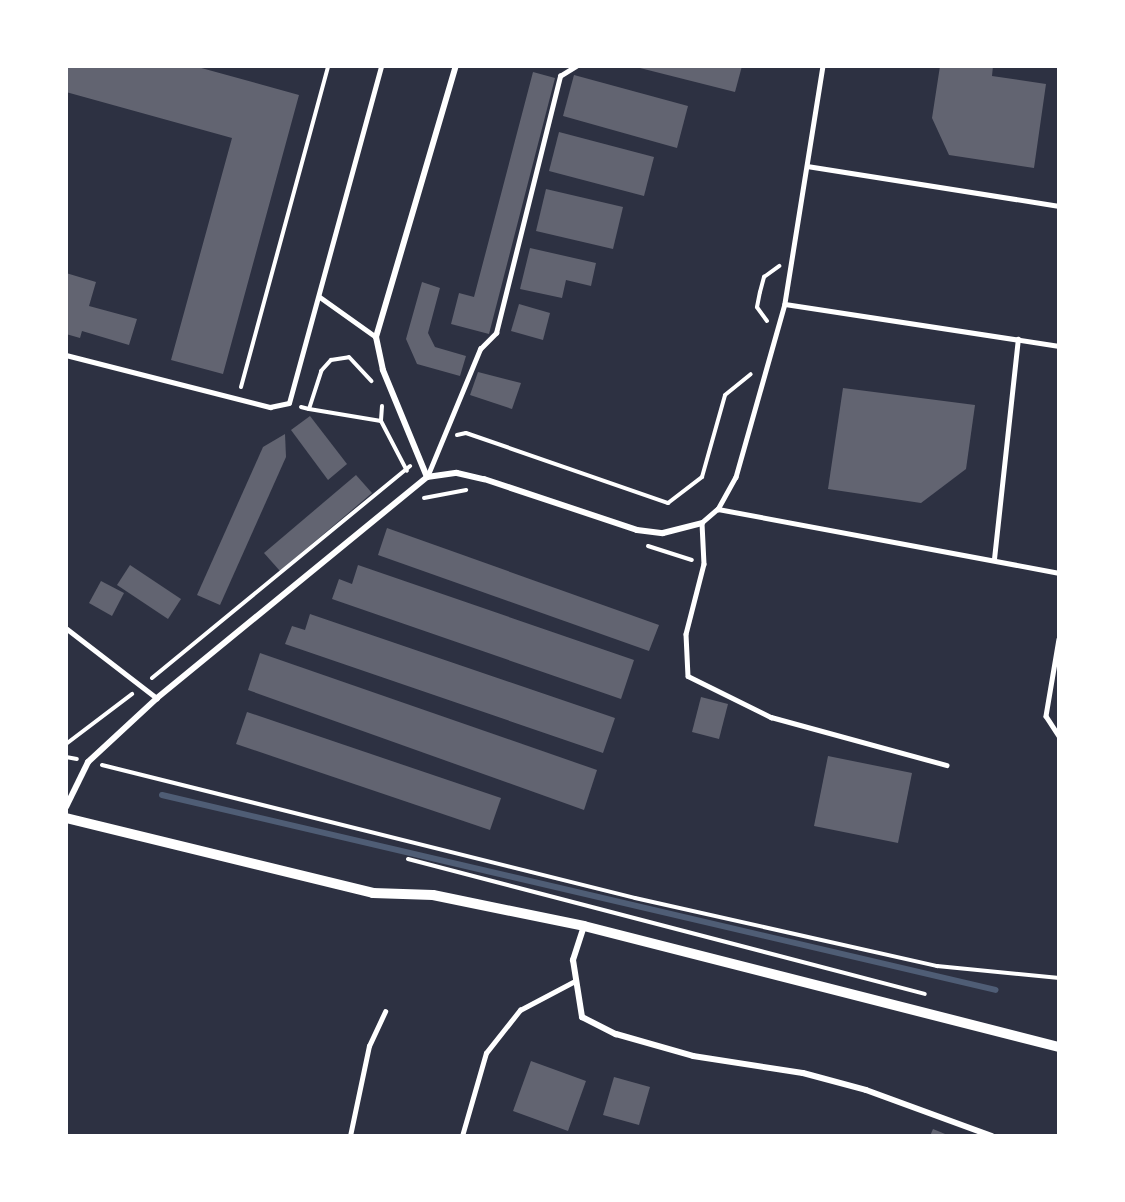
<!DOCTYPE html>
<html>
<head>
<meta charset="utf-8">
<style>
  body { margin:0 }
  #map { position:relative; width:1125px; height:1202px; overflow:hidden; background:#2d3142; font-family:"Nunito Sans",sans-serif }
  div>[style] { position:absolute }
  .stream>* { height:6px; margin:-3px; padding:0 3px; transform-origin:3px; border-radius:3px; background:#4f5d75 }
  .building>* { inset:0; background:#626471 }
  .path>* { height:4px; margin:-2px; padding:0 2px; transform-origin:2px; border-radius:2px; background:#fff }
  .service>* { height:4.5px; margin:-2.25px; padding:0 2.25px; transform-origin:2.25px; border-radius:2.25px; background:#fff }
  .minor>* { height:6px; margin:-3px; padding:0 3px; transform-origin:3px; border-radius:3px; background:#fff }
  .tertiary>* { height:10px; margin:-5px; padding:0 5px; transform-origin:5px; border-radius:5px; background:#fff }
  span { translate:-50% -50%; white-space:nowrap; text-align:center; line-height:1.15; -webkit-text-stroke:6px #fff; paint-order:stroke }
  .frame { position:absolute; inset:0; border:68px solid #fff; pointer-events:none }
</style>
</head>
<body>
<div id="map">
  <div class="stream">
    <div style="left:162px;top:795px;width:856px;rotate:13.16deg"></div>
  </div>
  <div class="building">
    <div style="clip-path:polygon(66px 66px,194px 66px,299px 95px,223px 374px,171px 360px,232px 138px,66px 92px)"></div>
    <div style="clip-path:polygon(632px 66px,742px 66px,735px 92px)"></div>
    <div style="clip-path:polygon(940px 66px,993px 66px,992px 76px,1046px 84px,1034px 168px,949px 155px,932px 118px)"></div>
    <div style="clip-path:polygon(533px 72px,555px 78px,489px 334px,451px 324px,459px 293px,474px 297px)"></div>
    <div style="clip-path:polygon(574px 75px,688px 106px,677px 148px,563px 116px)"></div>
    <div style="clip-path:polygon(559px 132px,654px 157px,644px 196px,549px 171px)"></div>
    <div style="clip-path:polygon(546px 189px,623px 207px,613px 249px,536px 231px)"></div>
    <div style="clip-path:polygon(530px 248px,596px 263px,591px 286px,566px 280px,562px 298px,520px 289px)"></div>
    <div style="clip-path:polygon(66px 273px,96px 282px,89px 306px,137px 319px,129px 345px,82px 331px,80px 338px,66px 334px)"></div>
    <div style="clip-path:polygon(422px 282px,440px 288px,428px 333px,435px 347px,466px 356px,460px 376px,417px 364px,406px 339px)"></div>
    <div style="clip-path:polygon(519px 304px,550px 313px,543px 340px,511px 331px)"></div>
    <div style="clip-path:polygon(478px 372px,521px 383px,512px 409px,470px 395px)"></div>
    <div style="clip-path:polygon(843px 388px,975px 405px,966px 469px,921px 503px,828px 489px)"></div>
    <div style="clip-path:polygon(310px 416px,347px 464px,328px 480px,291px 430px)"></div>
    <div style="clip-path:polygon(285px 434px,286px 457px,220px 605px,197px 595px,263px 447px)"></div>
    <div style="clip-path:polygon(356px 475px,372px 493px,280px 571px,264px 553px)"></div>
    <div style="clip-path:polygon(387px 528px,659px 625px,649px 651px,378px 555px)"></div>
    <div style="clip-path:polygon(130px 565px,181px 599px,168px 619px,117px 585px)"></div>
    <div style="clip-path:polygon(358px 565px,634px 660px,621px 699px,332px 599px,339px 579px,352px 584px)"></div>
    <div style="clip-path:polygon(101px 581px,124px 593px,112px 616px,89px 603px)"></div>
    <div style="clip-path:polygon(310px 614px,615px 718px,603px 753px,285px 644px,292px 626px,305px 630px)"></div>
    <div style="clip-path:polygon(260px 653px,597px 770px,584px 810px,248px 690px)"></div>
    <div style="clip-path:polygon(701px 697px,728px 704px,719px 739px,692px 732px)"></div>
    <div style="clip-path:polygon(247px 712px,501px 798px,490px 830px,236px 744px)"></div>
    <div style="clip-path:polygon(828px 756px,912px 773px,898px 843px,814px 826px)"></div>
    <div style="clip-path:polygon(531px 1061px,586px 1081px,568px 1131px,513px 1111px)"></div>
    <div style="clip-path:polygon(614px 1077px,650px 1087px,639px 1125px,603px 1115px)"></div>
    <div style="clip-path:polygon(933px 1129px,950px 1136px,930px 1136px)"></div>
  </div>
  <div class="path">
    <div style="left:767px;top:321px;width:17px;rotate:-126deg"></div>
    <div style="left:757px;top:307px;width:15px;rotate:-79deg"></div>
    <div style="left:760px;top:292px;width:16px;rotate:-75deg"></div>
    <div style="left:764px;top:277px;width:19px;rotate:-36deg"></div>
    <div style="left:241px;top:387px;width:333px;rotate:-74.8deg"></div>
    <div style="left:382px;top:406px;width:15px;rotate:94deg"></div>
    <div style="left:381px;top:421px;width:56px;rotate:62.5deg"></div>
    <div style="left:301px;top:407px;width:8px;rotate:14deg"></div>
    <div style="left:309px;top:409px;width:40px;rotate:-72deg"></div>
    <div style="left:321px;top:371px;width:15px;rotate:-48deg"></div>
    <div style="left:331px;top:360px;width:18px;rotate:-9deg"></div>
    <div style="left:349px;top:357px;width:33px;rotate:47deg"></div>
    <div style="left:309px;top:409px;width:73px;rotate:9.5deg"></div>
    <div style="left:457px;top:435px;width:9px;rotate:-13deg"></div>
    <div style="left:466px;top:433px;width:214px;rotate:19.1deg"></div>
    <div style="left:668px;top:503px;width:43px;rotate:-37.4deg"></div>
    <div style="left:702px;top:477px;width:85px;rotate:-74.3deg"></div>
    <div style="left:725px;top:395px;width:33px;rotate:-39deg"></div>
    <div style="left:424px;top:498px;width:43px;rotate:-10.8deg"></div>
    <div style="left:648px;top:546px;width:46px;rotate:17.7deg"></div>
    <div style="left:152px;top:678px;width:334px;rotate:-39.4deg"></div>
    <div style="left:66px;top:744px;width:83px;rotate:-37.1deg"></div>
    <div style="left:66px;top:757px;width:11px;rotate:10deg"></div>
    <div style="left:102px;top:765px;width:549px;rotate:14.01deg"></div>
    <div style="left:635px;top:898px;width:310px;rotate:12.7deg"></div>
    <div style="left:937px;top:966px;width:123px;rotate:5.6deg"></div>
    <div style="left:408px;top:859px;width:534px;rotate:14.63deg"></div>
  </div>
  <div class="service">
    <div style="left:823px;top:66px;width:241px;rotate:99.1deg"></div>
    <div style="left:785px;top:304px;width:180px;rotate:105.8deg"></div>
    <div style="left:736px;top:477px;width:37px;rotate:119deg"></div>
    <div style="left:718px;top:509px;width:21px;rotate:139deg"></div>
    <div style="left:702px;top:523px;width:41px;rotate:87.2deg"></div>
    <div style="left:704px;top:564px;width:72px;rotate:104.4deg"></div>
    <div style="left:686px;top:634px;width:42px;rotate:87.3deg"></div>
    <div style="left:688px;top:676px;width:93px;rotate:26.3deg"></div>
    <div style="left:771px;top:717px;width:182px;rotate:15.3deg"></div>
    <div style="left:807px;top:166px;width:255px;rotate:9deg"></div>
    <div style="left:320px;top:297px;width:69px;rotate:35.5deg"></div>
    <div style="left:785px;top:304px;width:277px;rotate:8.7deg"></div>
    <div style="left:66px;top:355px;width:211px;rotate:14.3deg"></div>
    <div style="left:270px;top:407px;width:19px;rotate:-12deg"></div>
    <div style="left:289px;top:403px;width:349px;rotate:-74.7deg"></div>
    <div style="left:427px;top:477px;width:139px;rotate:-67.5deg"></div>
    <div style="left:480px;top:349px;width:23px;rotate:-45deg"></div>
    <div style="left:496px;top:333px;width:265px;rotate:-76deg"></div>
    <div style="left:560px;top:76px;width:19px;rotate:-32deg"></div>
    <div style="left:718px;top:509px;width:347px;rotate:10.6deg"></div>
    <div style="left:994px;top:559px;width:221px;rotate:-83.8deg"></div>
    <div style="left:66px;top:628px;width:115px;rotate:37.6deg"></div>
    <div style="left:1059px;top:639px;width:78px;rotate:99.6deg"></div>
    <div style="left:1046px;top:716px;width:24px;rotate:57deg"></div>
    <div style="left:350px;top:1136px;width:92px;rotate:-78.1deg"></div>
    <div style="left:369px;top:1046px;width:38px;rotate:-65deg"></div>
    <div style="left:462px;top:1136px;width:86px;rotate:-73.9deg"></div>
    <div style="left:486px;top:1053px;width:55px;rotate:-51.7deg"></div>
    <div style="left:520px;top:1010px;width:60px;rotate:-27.8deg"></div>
  </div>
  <div class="minor">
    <div style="left:427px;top:477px;width:116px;rotate:-112.4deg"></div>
    <div style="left:383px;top:370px;width:34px;rotate:-102deg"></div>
    <div style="left:376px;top:337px;width:283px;rotate:-73.6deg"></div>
    <div style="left:66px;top:807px;width:50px;rotate:-63.9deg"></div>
    <div style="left:88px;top:762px;width:94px;rotate:-42.8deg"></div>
    <div style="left:157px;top:698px;width:349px;rotate:-39.3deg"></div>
    <div style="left:427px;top:477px;width:30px;rotate:-8deg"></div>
    <div style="left:457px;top:473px;width:28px;rotate:13deg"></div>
    <div style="left:484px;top:479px;width:161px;rotate:18.4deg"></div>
    <div style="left:637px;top:530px;width:26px;rotate:7deg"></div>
    <div style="left:663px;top:533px;width:40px;rotate:-14.4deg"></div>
    <div style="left:584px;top:926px;width:36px;rotate:108deg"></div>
    <div style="left:573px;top:960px;width:58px;rotate:81deg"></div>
    <div style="left:582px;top:1017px;width:38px;rotate:27deg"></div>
    <div style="left:616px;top:1034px;width:80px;rotate:15.9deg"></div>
    <div style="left:693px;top:1056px;width:111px;rotate:8.8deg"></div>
    <div style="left:803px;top:1073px;width:65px;rotate:15.1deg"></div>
    <div style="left:866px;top:1090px;width:134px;rotate:20.1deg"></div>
  </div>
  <div class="tertiary">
    <div style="left:66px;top:818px;width:316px;rotate:13.7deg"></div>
    <div style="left:373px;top:893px;width:60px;rotate:1.9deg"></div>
    <div style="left:433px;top:895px;width:154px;rotate:11.6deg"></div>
    <div style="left:584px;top:926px;width:490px;rotate:14.3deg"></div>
  </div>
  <div class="frame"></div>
</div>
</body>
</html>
